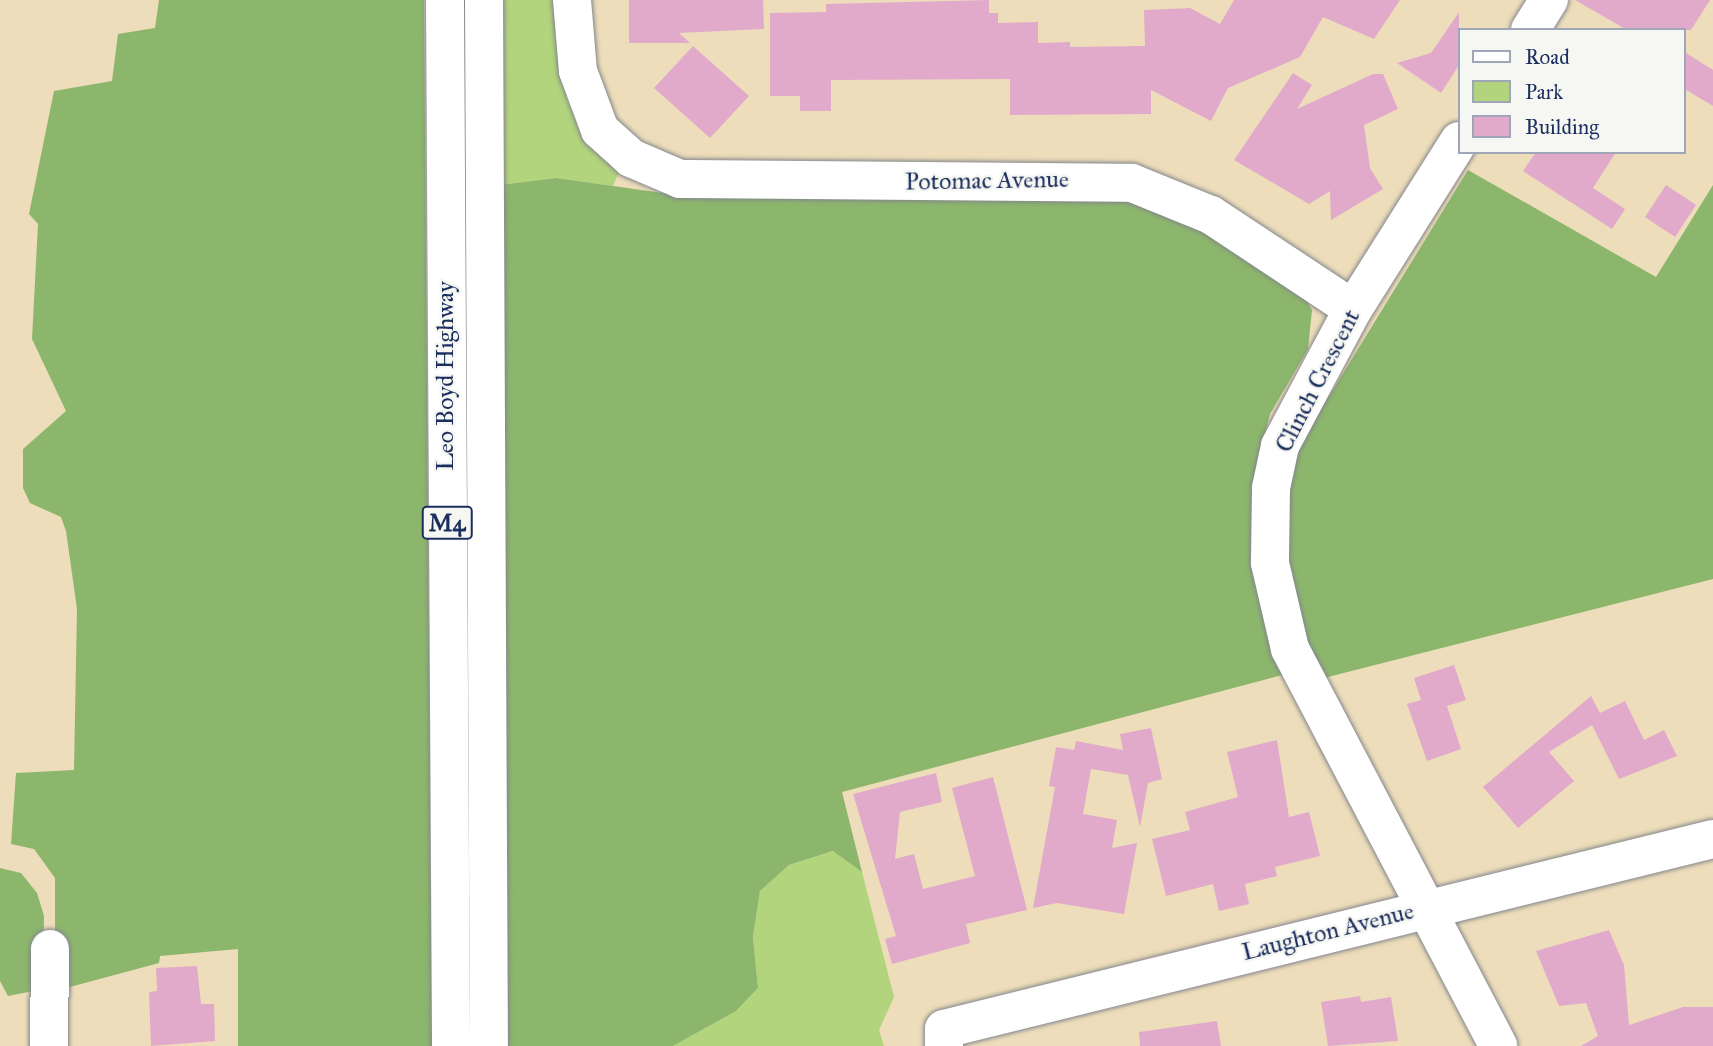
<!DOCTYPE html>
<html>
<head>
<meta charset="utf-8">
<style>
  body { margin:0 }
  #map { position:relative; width:1713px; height:1046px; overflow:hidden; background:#edddba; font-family:"IM FELL Great Primer",serif }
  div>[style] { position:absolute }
  .green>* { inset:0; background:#b1d47d }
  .forest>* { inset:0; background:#8cb66c }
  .building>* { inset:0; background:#e2aaca }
  .roads { filter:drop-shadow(0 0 2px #84868c) drop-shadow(0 0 2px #84868c) }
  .minor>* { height:38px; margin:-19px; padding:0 19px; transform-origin:19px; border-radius:19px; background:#fff }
  .highway>* { height:38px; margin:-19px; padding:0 19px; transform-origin:19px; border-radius:19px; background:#fff }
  span { translate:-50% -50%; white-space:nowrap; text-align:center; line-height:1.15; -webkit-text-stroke:5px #f6f6f2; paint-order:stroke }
  .shield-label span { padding:2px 5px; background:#f6f6f2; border:2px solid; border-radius:5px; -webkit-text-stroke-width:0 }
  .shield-label { font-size:23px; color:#1b2f5e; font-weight:700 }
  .street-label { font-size:24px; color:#1b2f5e }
  .legend { position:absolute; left:1458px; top:28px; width:228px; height:126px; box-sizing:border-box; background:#f6f6f2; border:2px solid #9ea6b7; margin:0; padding:9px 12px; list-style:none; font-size:21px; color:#1b2f5e }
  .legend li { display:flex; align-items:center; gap:14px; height:35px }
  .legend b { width:35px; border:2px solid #9ea6b7 }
</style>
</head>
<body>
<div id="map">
  <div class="green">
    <div style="clip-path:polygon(500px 0,560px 0,567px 100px,581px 128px,619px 172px,613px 186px,556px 178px,500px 185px)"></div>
    <div style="clip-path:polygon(834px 851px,862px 872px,894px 997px,879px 1030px,884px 1046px,673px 1046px,736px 1011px,758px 988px,753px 937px,760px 891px,789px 865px)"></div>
  </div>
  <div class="forest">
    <div style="clip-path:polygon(159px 0,424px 0,432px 1046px,238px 1046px,238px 949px,160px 956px,159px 963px,55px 991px,55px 878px,34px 849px,11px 844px,16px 773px,74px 770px,77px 609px,66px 531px,61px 517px,30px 503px,23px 488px,23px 449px,66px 411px,32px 339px,38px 224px,29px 214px,54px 91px,112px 81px,118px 34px,155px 28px)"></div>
    <div style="clip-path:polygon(1468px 170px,1656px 277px,1713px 185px,1713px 579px,1324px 678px,1300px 634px,1284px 584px,1286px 499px,1296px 450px)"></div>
    <div style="clip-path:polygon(556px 178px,691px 197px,1153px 201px,1299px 287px,1312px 310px,1308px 349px,1270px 414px,1257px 465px,1282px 675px,842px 792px,862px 872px,833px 851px,789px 865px,760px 891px,753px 937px,758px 988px,736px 1011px,673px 1046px,504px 1046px,500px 185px)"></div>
    <div style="clip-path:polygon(0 868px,21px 873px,37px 893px,44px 916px,43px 989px,8px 996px,0 981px)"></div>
  </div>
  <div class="building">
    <div style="clip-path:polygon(629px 0,763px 0,764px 29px,679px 33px,690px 43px,629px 43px)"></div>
    <div style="clip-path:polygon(989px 0,989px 13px,998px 13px,998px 23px,1038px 22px,1038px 43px,1070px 42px,1070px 47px,1145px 46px,1144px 10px,1190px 8px,1220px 24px,1234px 0,1400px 0,1374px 39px,1323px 17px,1300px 57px,1228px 88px,1211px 121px,1151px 90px,1151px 114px,1010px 115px,1010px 79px,831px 80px,831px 111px,800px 111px,800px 96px,770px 96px,770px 13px,826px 12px,826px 4px)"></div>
    <div style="clip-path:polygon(1575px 0,1710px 0,1691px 30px,1627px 30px)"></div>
    <div style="clip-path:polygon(1459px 12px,1459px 65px,1441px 93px,1397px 63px,1431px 53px)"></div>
    <div style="clip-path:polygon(693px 46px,749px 96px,710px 138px,654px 88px)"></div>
    <div style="clip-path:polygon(1683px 51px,1713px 70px,1713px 106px,1683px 88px)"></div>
    <div style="clip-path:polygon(1293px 73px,1312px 85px,1297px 109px,1373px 74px,1383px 74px,1398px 109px,1364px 125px,1370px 168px,1383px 189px,1331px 220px,1330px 191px,1309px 204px,1234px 160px)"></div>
    <div style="clip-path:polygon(1536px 152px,1616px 152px,1593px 188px,1625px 209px,1612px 229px,1523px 171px)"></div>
    <div style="clip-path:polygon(1666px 185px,1696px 205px,1675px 237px,1645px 217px)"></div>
    <div style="clip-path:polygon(1454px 665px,1466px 700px,1447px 706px,1461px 749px,1427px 761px,1407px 704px,1421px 700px,1414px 678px)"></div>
    <div style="clip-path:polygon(1591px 696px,1600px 713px,1625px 701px,1644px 740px,1664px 730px,1677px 756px,1619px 779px,1592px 725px,1549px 752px,1574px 781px,1518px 828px,1483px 787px)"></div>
    <div style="clip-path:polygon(1151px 728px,1162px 779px,1148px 783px,1140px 827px,1128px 775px,1091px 769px,1083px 814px,1117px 820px,1112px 848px,1137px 843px,1124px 914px,1057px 903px,1033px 908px,1055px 787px,1049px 786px,1056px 747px,1074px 750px,1076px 741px,1123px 750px,1120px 734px)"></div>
    <div style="clip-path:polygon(1277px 740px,1289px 817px,1309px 812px,1320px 856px,1275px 867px,1277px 876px,1245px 884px,1249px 904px,1219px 911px,1213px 884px,1166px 896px,1152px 839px,1190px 830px,1185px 812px,1238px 797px,1227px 752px)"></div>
    <div style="clip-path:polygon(936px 773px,942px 802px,900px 812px,895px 859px,914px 854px,923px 889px,975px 876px,952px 788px,993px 777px,1027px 910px,966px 924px,970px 943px,892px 964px,885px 939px,896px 936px,853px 794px)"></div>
    <div style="clip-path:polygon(1609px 930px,1624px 965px,1629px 1025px,1683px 1007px,1713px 1007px,1713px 1046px,1581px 1046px,1598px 1036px,1586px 1003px,1559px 1006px,1536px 951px)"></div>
    <div style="clip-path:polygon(197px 966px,201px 1004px,214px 1004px,215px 1041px,151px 1046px,149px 992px,157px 991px,156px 968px)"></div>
    <div style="clip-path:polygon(1360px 996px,1361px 1002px,1391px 997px,1398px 1041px,1328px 1046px,1321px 1002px)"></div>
    <div style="clip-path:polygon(1217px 1021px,1221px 1046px,1140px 1046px,1139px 1032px)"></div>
  </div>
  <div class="roads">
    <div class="minor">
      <div style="left:572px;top:0;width:71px;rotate:85.2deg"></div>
      <div style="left:578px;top:71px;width:63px;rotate:69.6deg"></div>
      <div style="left:600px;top:130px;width:42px;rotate:42.1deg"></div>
      <div style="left:631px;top:158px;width:53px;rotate:23.2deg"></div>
      <div style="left:680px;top:179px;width:452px;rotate:0.5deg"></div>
      <div style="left:1132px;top:183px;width:85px;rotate:22.1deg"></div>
      <div style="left:1211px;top:215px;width:170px;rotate:33.5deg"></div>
      <div style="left:1530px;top:30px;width:36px;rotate:-58deg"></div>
      <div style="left:1459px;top:141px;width:199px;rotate:122.2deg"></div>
      <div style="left:1353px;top:309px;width:155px;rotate:118.1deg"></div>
      <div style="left:1280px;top:446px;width:43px;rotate:102.1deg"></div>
      <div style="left:1271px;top:488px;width:75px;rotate:90.8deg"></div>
      <div style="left:1270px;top:563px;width:88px;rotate:76.9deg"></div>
      <div style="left:1290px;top:649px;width:448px;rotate:62.3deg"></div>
      <div style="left:49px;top:1046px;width:97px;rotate:-89.4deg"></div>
      <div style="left:944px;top:1046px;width:17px;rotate:-90deg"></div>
      <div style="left:944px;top:1029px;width:792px;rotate:-13.88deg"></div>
    </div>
    <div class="highway">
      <div style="left:445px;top:0;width:1046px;rotate:89.67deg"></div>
      <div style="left:484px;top:0;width:1046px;rotate:89.73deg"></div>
    </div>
  </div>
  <div class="shield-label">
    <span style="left:447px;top:523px">M4</span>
  </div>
  <div class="street-label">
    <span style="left:987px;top:181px;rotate:-1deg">Potomac Avenue</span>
    <span style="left:446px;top:376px;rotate:-90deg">Leo Boyd Highway</span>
    <span style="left:1318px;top:381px;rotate:-63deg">Clinch Crescent</span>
    <span style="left:1328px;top:932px;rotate:-14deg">Laughton Avenue</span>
  </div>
  <ul class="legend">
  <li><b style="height:9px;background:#fff"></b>Road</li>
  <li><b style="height:19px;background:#b1d47d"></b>Park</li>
  <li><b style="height:19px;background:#e2aaca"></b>Building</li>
  </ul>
</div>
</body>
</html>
